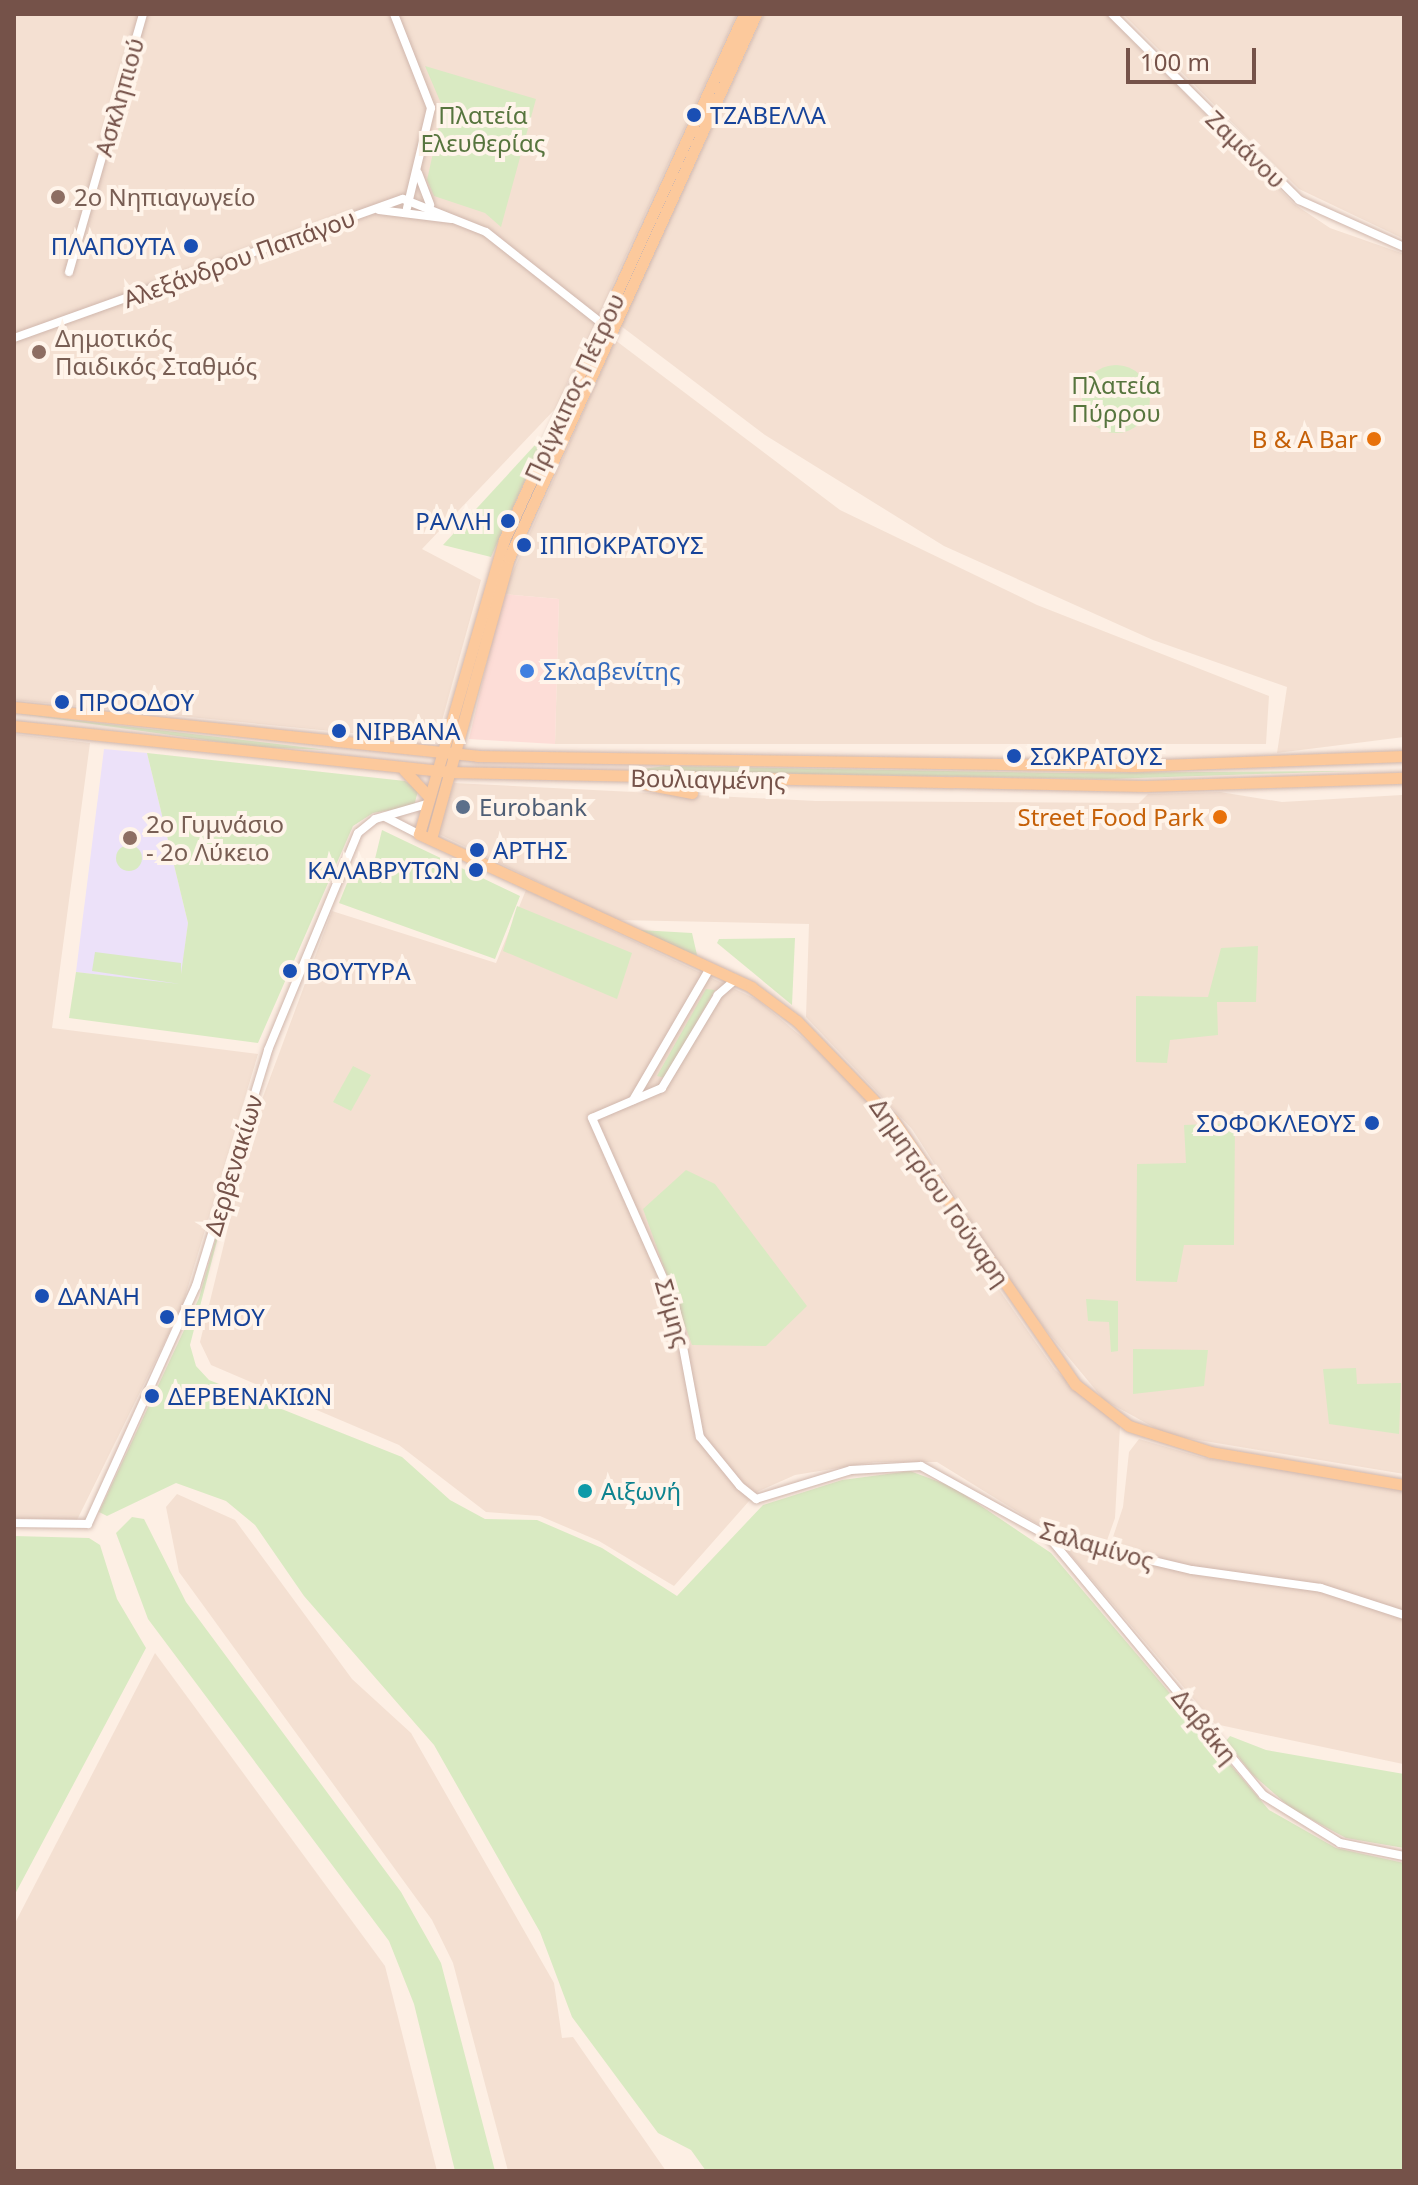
<!DOCTYPE html>
<html>
<head>
<meta charset="utf-8">
<style>
  body { margin:0 }
  #map { position:relative; width:1418px; height:2185px; overflow:hidden; background:#fdefe4; font-family:"Noto Sans",sans-serif }
  div>[style] { position:absolute }
  .residential>* { inset:0; background:#f4e0d2 }
  .commercial>* { inset:0; background:#fdddd7 }
  .education>* { inset:0; background:#ece1f9 }
  .green>* { inset:0; background:#d9eac2 }
  .round { border-radius:50% }
  .roads { filter:drop-shadow(0 0 2px #d0b7ad) drop-shadow(0 0 2px #d0b7ad) }
  .minor>* { height:8px; margin:-4px; padding:0 4px; transform-origin:4px; border-radius:4px; background:#fff }
  .major>* { height:11px; margin:-5.5px; padding:0 5.5px; transform-origin:5.5px; border-radius:5.5px; background:#fcc99c }
  .dots>* { width:22px; height:22px; translate:-50% -50%; box-sizing:border-box; border:4px solid #fff4ea; border-radius:50% }
  span { translate:-50% -50%; white-space:nowrap; text-align:center; line-height:1.15; -webkit-text-stroke:8px #fff4ea; paint-order:stroke }
  .street-label { font-size:24px; color:#755249 }
  .park-label { font-size:24px; color:#57753e }
  .transit-label { font-size:24px; color:#164399 }
  .left { translate:0 -50%; text-align:left }
  .right { translate:-100% -50%; text-align:right }
  .education-label { font-size:24px; color:#785e54 }
  .food-label { font-size:24px; color:#c56008 }
  .shop-label { font-size:24px; color:#366cbe }
  .service-label { font-size:24px; color:#4e5e75 }
  .culture-label { font-size:24px; color:#0d838f }
  .frame { position:absolute; inset:0; border:16px solid #755249; pointer-events:none }
  .scale { position:absolute; left:1126px; top:48px; width:130px; height:36px; box-sizing:border-box; border:4px solid #755249; border-top:0; padding-left:10px; font-size:24px; line-height:28px; white-space:nowrap; color:#755249; -webkit-text-stroke:6px #fff4ea; paint-order:stroke }
</style>
</head>
<body>
<div id="map">
  <div class="residential">
    <div style="clip-path:polygon(14px 14px,737px 14px,556px 408px,422px 549px,481px 580px,438px 735px,424px 740px,14px 700px)"></div>
    <div style="clip-path:polygon(764px 14px,1106px 14px,1294px 204px,1330px 228px,1404px 254px,1404px 737px,1277px 753px,1287px 687px,1153px 640px,944px 546px,765px 435px,621px 326px)"></div>
    <div style="clip-path:polygon(1123px 14px,1404px 14px,1404px 239px,1299px 189px)"></div>
    <div style="clip-path:polygon(615px 340px,840px 510px,1037px 605px,1269px 696px,1266px 744px,555px 744px,559px 599px,503px 594px)"></div>
    <div style="clip-path:polygon(14px 734px,90px 743px,52px 1028px,258px 1054px,182px 1307px,77px 1520px,14px 1518px)"></div>
    <div style="clip-path:polygon(454px 783px,816px 801px,1139px 803px,1148px 794px,1220px 792px,1282px 802px,1402px 795px,1404px 1474px,1168px 1435px,1104px 1400px,1026px 1306px,912px 1129px,806px 1017px,809px 924px,617px 920px,437px 833px)"></div>
    <div style="clip-path:polygon(526px 890px,758px 1000px,854px 1081px,1055px 1370px,1120px 1426px,1115px 1518px,1105px 1546px,1044px 1528px,937px 1462px,875px 1462px,795px 1475px,757px 1492px,674px 1586px,599px 1541px,540px 1516px,486px 1512px,399px 1445px,211px 1365px,200px 1342px,254px 1121px,332px 911px,496px 963px)"></div>
    <div style="clip-path:polygon(1139px 1439px,1204px 1458px,1404px 1489px,1403px 1764px,1215px 1724px,1064px 1547px,1107px 1555px,1123px 1507px,1129px 1452px)"></div>
    <div style="clip-path:polygon(177px 1494px,235px 1520px,352px 1679px,411px 1733px,554px 1983px,562px 2038px,573px 2037px,666px 2171px,508px 2171px,453px 1963px,432px 1920px,179px 1572px,166px 1507px)"></div>
    <div style="clip-path:polygon(155px 1653px,385px 1966px,437px 2171px,14px 2171px,14px 1925px)"></div>
  </div>
  <div class="commercial">
    <div style="clip-path:polygon(503px 594px,559px 599px,555px 744px,469px 739px)"></div>
  </div>
  <div class="education">
    <div style="clip-path:polygon(104px 749px,147px 753px,188px 923px,180px 985px,76px 972px)"></div>
  </div>
  <div class="green">
    <div style="clip-path:polygon(425px 66px,536px 99px,501px 227px,485px 213px,434px 196px,427px 180px,443px 108px)"></div>
    <div class="round" style="left:1082px;top:365px;width:68px;height:68px"></div>
    <div style="clip-path:polygon(546px 433px,491px 557px,443px 545px)"></div>
    <div style="clip-path:polygon(14px 713px,328px 750px,256px 747px)"></div>
    <div style="clip-path:polygon(147px 753px,405px 781px,418px 791px,414px 806px,373px 813px,353px 826px,258px 1043px,69px 1018px,76px 972px,180px 984px,92px 971px,95px 952px,181px 963px,181px 974px,188px 923px)"></div>
    <div style="clip-path:polygon(666px 766px,1064px 773px,1352px 771px,1107px 779px,625px 771px)"></div>
    <div style="clip-path:polygon(382px 830px,520px 896px,495px 959px,339px 903px,356px 861px,373px 867px)"></div>
    <div class="round" style="left:116px;top:845px;width:26px;height:26px"></div>
    <div style="clip-path:polygon(517px 906px,632px 953px,617px 999px,503px 951px)"></div>
    <div style="clip-path:polygon(639px 930px,692px 933px,697px 955px,689px 953px)"></div>
    <div style="clip-path:polygon(795px 938px,792px 1005px,717px 943px,719px 939px)"></div>
    <div style="clip-path:polygon(1258px 946px,1256px 1002px,1217px 1002px,1218px 1035px,1170px 1040px,1167px 1063px,1136px 1062px,1136px 996px,1208px 997px,1221px 948px)"></div>
    <div style="clip-path:polygon(706px 989px,715px 990px,665px 1078px,657px 1076px)"></div>
    <div style="clip-path:polygon(353px 1066px,371px 1075px,351px 1111px,333px 1102px)"></div>
    <div style="clip-path:polygon(1235px 1123px,1234px 1245px,1184px 1245px,1177px 1282px,1136px 1281px,1137px 1164px,1186px 1163px,1184px 1125px)"></div>
    <div style="clip-path:polygon(239px 1156px,190px 1345px,196px 1366px,209px 1380px,402px 1457px,450px 1500px,485px 1519px,537px 1520px,602px 1548px,677px 1596px,763px 1505px,842px 1480px,910px 1471px,953px 1487px,1051px 1553px,1269px 1810px,1336px 1848px,1404px 1863px,1404px 2171px,706px 2171px,691px 2150px,658px 2133px,572px 2017px,540px 1932px,434px 1745px,304px 1596px,255px 1525px,226px 1501px,176px 1483px,107px 1516px,99px 1512px,199px 1298px)"></div>
    <div style="clip-path:polygon(686px 1170px,715px 1184px,807px 1306px,766px 1346px,692px 1345px,643px 1209px)"></div>
    <div style="clip-path:polygon(1086px 1299px,1118px 1301px,1118px 1351px,1111px 1352px,1109px 1322px,1088px 1321px)"></div>
    <div style="clip-path:polygon(1133px 1349px,1208px 1350px,1204px 1386px,1133px 1394px)"></div>
    <div style="clip-path:polygon(1356px 1368px,1357px 1384px,1401px 1383px,1399px 1434px,1329px 1424px,1323px 1369px)"></div>
    <div style="clip-path:polygon(132px 1517px,144px 1519px,186px 1602px,401px 1892px,441px 1963px,495px 2171px,455px 2171px,414px 2004px,389px 1941px,148px 1619px,116px 1533px)"></div>
    <div style="clip-path:polygon(14px 1536px,89px 1538px,100px 1545px,117px 1599px,146px 1648px,14px 1896px)"></div>
    <div style="clip-path:polygon(1230px 1736px,1266px 1750px,1404px 1774px,1404px 1848px,1346px 1838px,1292px 1809px,1252px 1774px,1226px 1741px)"></div>
  </div>
  <div class="roads">
    <div class="minor">
      <div style="left:394px;top:14px;width:101px;rotate:68.5deg"></div>
      <div style="left:431px;top:108px;width:103px;rotate:103.5deg"></div>
      <div style="left:1112px;top:14px;width:264px;rotate:44.8deg"></div>
      <div style="left:1299px;top:200px;width:115px;rotate:24.1deg"></div>
      <div style="left:418px;top:173px;width:34px;rotate:69deg"></div>
      <div style="left:379px;top:210px;width:73px;rotate:7.1deg"></div>
      <div style="left:69px;top:272px;width:268px;rotate:-74deg"></div>
      <div style="left:14px;top:338px;width:413px;rotate:-19.7deg"></div>
      <div style="left:403px;top:199px;width:89px;rotate:21.7deg"></div>
      <div style="left:486px;top:232px;width:152px;rotate:38.3deg"></div>
      <div style="left:385px;top:817px;width:38px;rotate:27deg"></div>
      <div style="left:735px;top:980px;width:23px;rotate:139deg"></div>
      <div style="left:718px;top:995px;width:109px;rotate:121.1deg"></div>
      <div style="left:662px;top:1088px;width:76px;rotate:156.8deg"></div>
      <div style="left:592px;top:1118px;width:204px;rotate:66deg"></div>
      <div style="left:675px;top:1304px;width:135px;rotate:79.4deg"></div>
      <div style="left:700px;top:1437px;width:63px;rotate:50.8deg"></div>
      <div style="left:740px;top:1486px;width:21px;rotate:39deg"></div>
      <div style="left:756px;top:1499px;width:99px;rotate:-17deg"></div>
      <div style="left:851px;top:1470px;width:70px;rotate:-3.3deg"></div>
      <div style="left:921px;top:1466px;width:145px;rotate:28.9deg"></div>
      <div style="left:1048px;top:1536px;width:148px;rotate:13.3deg"></div>
      <div style="left:1192px;top:1570px;width:130px;rotate:7.9deg"></div>
      <div style="left:1321px;top:1588px;width:87px;rotate:18deg"></div>
      <div style="left:633px;top:1100px;width:151px;rotate:-59.7deg"></div>
      <div style="left:14px;top:1523px;width:74px;rotate:0.8deg"></div>
      <div style="left:88px;top:1524px;width:261px;rotate:-65.6deg"></div>
      <div style="left:196px;top:1286px;width:247px;rotate:-73deg"></div>
      <div style="left:268px;top:1050px;width:235px;rotate:-67.5deg"></div>
      <div style="left:358px;top:833px;width:22px;rotate:-39deg"></div>
      <div style="left:375px;top:819px;width:54px;rotate:-16.1deg"></div>
      <div style="left:1048px;top:1536px;width:337px;rotate:50.3deg"></div>
      <div style="left:1263px;top:1795px;width:91px;rotate:31.9deg"></div>
      <div style="left:1340px;top:1843px;width:65px;rotate:11.5deg"></div>
    </div>
    <div class="major">
      <div style="left:744px;top:14px;width:578px;rotate:114.53deg"></div>
      <div style="left:504px;top:540px;width:306px;rotate:106.1deg"></div>
      <div style="left:419px;top:834px;width:366px;rotate:24.7deg"></div>
      <div style="left:751px;top:987px;width:57px;rotate:36.5deg"></div>
      <div style="left:797px;top:1021px;width:138px;rotate:45.9deg"></div>
      <div style="left:893px;top:1120px;width:321px;rotate:55.4deg"></div>
      <div style="left:1075px;top:1384px;width:68px;rotate:37.9deg"></div>
      <div style="left:1129px;top:1426px;width:86px;rotate:17.6deg"></div>
      <div style="left:1211px;top:1452px;width:196px;rotate:9.7deg"></div>
      <div style="left:14px;top:707px;width:466px;rotate:6deg"></div>
      <div style="left:477px;top:756px;width:657px;rotate:0.87deg"></div>
      <div style="left:1134px;top:766px;width:270px;rotate:-2.1deg"></div>
      <div style="left:14px;top:726px;width:437px;rotate:6deg"></div>
      <div style="left:449px;top:772px;width:696px;rotate:1.15deg"></div>
      <div style="left:1145px;top:786px;width:259px;rotate:-1.8deg"></div>
      <div style="left:404px;top:770px;width:37px;rotate:47deg"></div>
      <div style="left:645px;top:784px;width:48px;rotate:10.8deg"></div>
      <div style="left:431px;top:839px;width:292px;rotate:-74.5deg"></div>
      <div style="left:509px;top:558px;width:597px;rotate:-65.58deg"></div>
    </div>
  </div>
  <div class="dots">
    <div style="left:694px;top:115px;background:#1a4fb4"></div>
    <div style="left:58px;top:197px;background:#8d6e63"></div>
    <div style="left:191px;top:246px;background:#1a4fb4"></div>
    <div style="left:39px;top:352px;background:#8d6e63"></div>
    <div style="left:1374px;top:439px;background:#e8710a"></div>
    <div style="left:508px;top:521px;background:#1a4fb4"></div>
    <div style="left:524px;top:545px;background:#1a4fb4"></div>
    <div style="left:527px;top:671px;background:#3f7fe0"></div>
    <div style="left:62px;top:702px;background:#1a4fb4"></div>
    <div style="left:339px;top:731px;background:#1a4fb4"></div>
    <div style="left:1014px;top:756px;background:#1a4fb4"></div>
    <div style="left:463px;top:807px;background:#5c6f8a"></div>
    <div style="left:1220px;top:817px;background:#e8710a"></div>
    <div style="left:130px;top:838px;background:#8d6e63"></div>
    <div style="left:477px;top:850px;background:#1a4fb4"></div>
    <div style="left:476px;top:870px;background:#1a4fb4"></div>
    <div style="left:290px;top:971px;background:#1a4fb4"></div>
    <div style="left:1372px;top:1123px;background:#1a4fb4"></div>
    <div style="left:42px;top:1296px;background:#1a4fb4"></div>
    <div style="left:167px;top:1317px;background:#1a4fb4"></div>
    <div style="left:152px;top:1396px;background:#1a4fb4"></div>
    <div style="left:585px;top:1491px;background:#0f9aa8"></div>
  </div>
  <div class="street-label">
    <span style="left:119px;top:97px;rotate:-74deg">Ασκληπιού</span>
    <span style="left:1246px;top:149px;rotate:44deg">Ζαμάνου</span>
    <span style="left:239px;top:258px;rotate:-20deg">Αλεξάνδρου Παπάγου</span>
    <span style="left:574px;top:387px;rotate:-65deg">Πρίγκιπος Πέτρου</span>
    <span style="left:708px;top:779px;rotate:1deg">Βουλιαγμένης</span>
    <span style="left:233px;top:1165px;rotate:-73deg">Δερβενακίων</span>
    <span style="left:940px;top:1192px;rotate:55deg">Δημητρίου Γούναρη</span>
    <span style="left:673px;top:1313px;rotate:74deg">Σύμης</span>
    <span style="left:1097px;top:1545px;rotate:16deg">Σαλαμίνος</span>
    <span style="left:1205px;top:1726px;rotate:51deg">Δαβάκη</span>
  </div>
  <div class="park-label">
    <span style="left:483px;top:129px">Πλατεία<br>Ελευθερίας</span>
    <span style="left:1116px;top:399px">Πλατεία<br>Πύρρου</span>
  </div>
  <div class="transit-label">
    <span class="left" style="left:710px;top:115px">ΤΖΑΒΕΛΛΑ</span>
    <span class="right" style="left:175px;top:246px">ΠΛΑΠΟΥΤΑ</span>
    <span class="right" style="left:492px;top:521px">ΡΑΛΛΗ</span>
    <span class="left" style="left:540px;top:545px">ΙΠΠΟΚΡΑΤΟΥΣ</span>
    <span class="left" style="left:78px;top:702px">ΠΡΟΟΔΟΥ</span>
    <span class="left" style="left:355px;top:731px">ΝΙΡΒΑΝΑ</span>
    <span class="left" style="left:1030px;top:756px">ΣΩΚΡΑΤΟΥΣ</span>
    <span class="left" style="left:493px;top:850px">ΑΡΤΗΣ</span>
    <span class="right" style="left:460px;top:870px">ΚΑΛΑΒΡΥΤΩΝ</span>
    <span class="left" style="left:306px;top:971px">ΒΟΥΤΥΡΑ</span>
    <span class="right" style="left:1356px;top:1123px">ΣΟΦΟΚΛΕΟΥΣ</span>
    <span class="left" style="left:58px;top:1296px">ΔΑΝΑΗ</span>
    <span class="left" style="left:183px;top:1317px">ΕΡΜΟΥ</span>
    <span class="left" style="left:168px;top:1396px">ΔΕΡΒΕΝΑΚΙΩΝ</span>
  </div>
  <div class="education-label">
    <span class="left" style="left:74px;top:197px">2ο Νηπιαγωγείο</span>
    <span class="left" style="left:55px;top:352px">Δημοτικός<br>Παιδικός Σταθμός</span>
    <span class="left" style="left:146px;top:838px">2ο Γυμνάσιο<br>- 2ο Λύκειο</span>
  </div>
  <div class="food-label">
    <span class="right" style="left:1358px;top:439px">B &amp; A Bar</span>
    <span class="right" style="left:1204px;top:817px">Street Food Park</span>
  </div>
  <div class="shop-label">
    <span class="left" style="left:543px;top:671px">Σκλαβενίτης</span>
  </div>
  <div class="service-label">
    <span class="left" style="left:479px;top:807px">Eurobank</span>
  </div>
  <div class="culture-label">
    <span class="left" style="left:601px;top:1491px">Αιξωνή</span>
  </div>
  <div class="frame"></div>
  <div class="scale">100 m</div>
</div>
</body>
</html>
